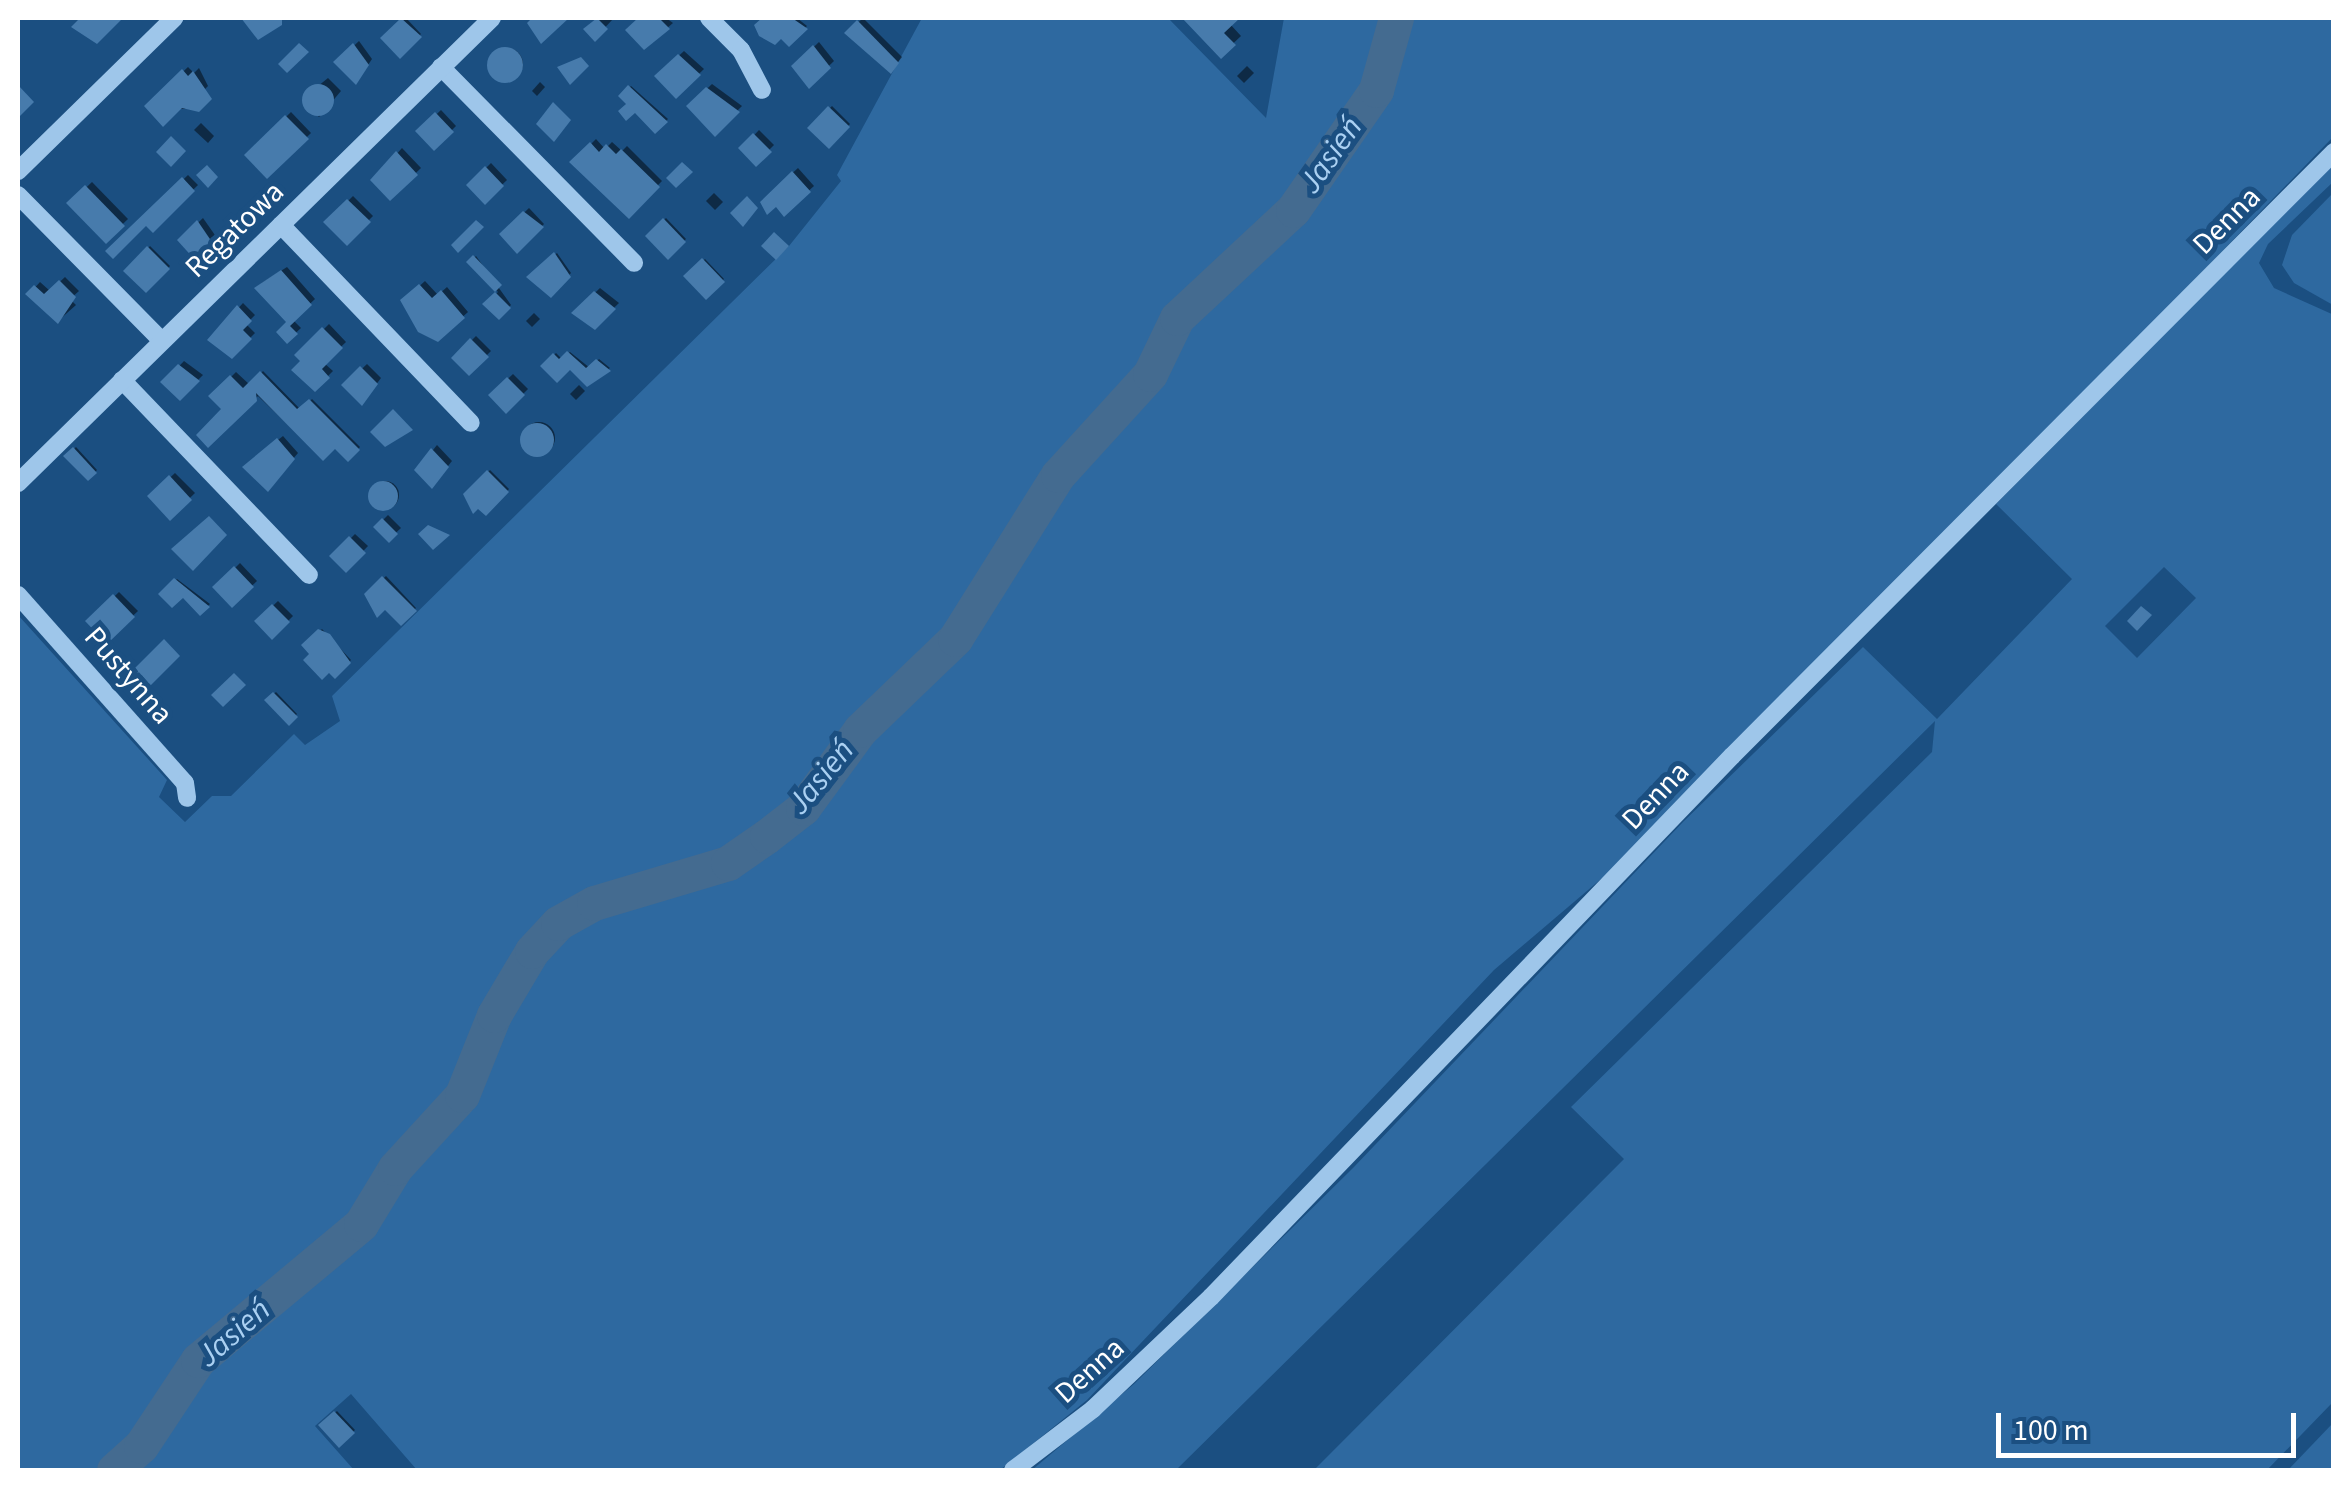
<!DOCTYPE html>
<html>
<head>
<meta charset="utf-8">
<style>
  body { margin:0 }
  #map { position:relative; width:2351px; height:1488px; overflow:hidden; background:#1b4f81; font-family:"Source Sans 3",sans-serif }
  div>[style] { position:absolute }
  .green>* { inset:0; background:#2e69a0 }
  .shadow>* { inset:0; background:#0007 }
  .round { border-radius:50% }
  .river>* { height:35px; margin:-17.5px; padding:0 17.5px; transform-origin:17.5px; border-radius:17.5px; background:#446b90 }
  .building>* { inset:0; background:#477bac }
  .minor>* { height:18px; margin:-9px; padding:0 9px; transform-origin:9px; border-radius:9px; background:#9ec6ea }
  span { translate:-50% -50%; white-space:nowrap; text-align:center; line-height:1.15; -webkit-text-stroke:10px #1b4f81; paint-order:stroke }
  .street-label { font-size:30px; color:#fff }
  .water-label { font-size:32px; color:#aad0f2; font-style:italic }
  .frame { position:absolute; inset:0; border:20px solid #fff; pointer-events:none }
  .scale { position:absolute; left:1996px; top:1413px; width:300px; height:45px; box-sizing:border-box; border:5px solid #fff; border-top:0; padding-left:12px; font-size:30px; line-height:35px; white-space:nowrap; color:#fff; -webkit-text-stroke:8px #1b4f81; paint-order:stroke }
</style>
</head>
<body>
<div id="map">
  <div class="green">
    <div style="clip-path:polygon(922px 18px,1168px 18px,1266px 118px,1284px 18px,2333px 18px,2333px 137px,1668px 822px,1494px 970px,1087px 1400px,1000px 1470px,417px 1470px,351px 1394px,315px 1426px,354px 1470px,18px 1470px,18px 615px,167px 780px,159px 797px,185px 822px,212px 796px,231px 796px,294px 734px,305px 745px,340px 721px,332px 696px,789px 246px,841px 181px,837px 175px)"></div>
    <div style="clip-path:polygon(evenodd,2333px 164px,2333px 182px,2268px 244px,2259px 263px,2274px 288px,2334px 315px,2333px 1402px,2267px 1470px,1314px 1470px,1624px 1159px,1571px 1107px,1932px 752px,1935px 721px,1176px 1470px,1032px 1470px,1134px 1384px,1353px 1168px,1683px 822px,1863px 647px,1937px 719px,2072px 579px,1996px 504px,2333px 164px,2164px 567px,2196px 598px,2137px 658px,2105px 626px,2164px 567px)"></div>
    <div style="clip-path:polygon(2333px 193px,2333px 305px,2294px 283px,2282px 265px,2292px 235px)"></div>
    <div style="clip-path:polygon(2333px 1423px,2333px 1470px,2288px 1470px)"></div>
  </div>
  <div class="shadow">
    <div style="clip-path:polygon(406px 18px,421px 34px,400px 55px,384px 38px)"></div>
    <div style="clip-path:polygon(599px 18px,614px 18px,595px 38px,586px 29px)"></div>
    <div style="clip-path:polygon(642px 18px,666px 18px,673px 23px,645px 47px,629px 30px)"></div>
    <div style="clip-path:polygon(765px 18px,797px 18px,807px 26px,789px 43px,758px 25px)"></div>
    <div style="clip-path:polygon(863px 18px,902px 57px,895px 66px,847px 33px)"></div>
    <div style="clip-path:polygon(1185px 18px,1236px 18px,1230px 24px,1241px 36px,1221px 55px)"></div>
    <div style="clip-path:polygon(359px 41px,372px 59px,360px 77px,337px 62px)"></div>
    <div style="clip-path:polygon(819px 42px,834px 61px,809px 85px,794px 66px)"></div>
    <div class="round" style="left:491px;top:48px;width:32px;height:32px"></div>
    <div style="clip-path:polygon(684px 51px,704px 69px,676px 96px,657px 76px)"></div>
    <div style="clip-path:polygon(1247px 66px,1254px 73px,1244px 83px,1237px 76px)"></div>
    <div style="clip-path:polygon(188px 67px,194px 73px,199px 68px,208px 86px,185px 109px,147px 106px)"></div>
    <div style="clip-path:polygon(328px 78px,341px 91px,319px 117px,302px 99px)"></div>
    <div style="clip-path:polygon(540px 82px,545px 87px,537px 96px,532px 91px)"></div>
    <div style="clip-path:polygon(712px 84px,742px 106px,715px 133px,689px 106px)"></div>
    <div style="clip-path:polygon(631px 86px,668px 119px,655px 131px,621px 96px)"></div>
    <div style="clip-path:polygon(832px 106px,850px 124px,828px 146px,810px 128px)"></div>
    <div style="clip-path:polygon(441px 110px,456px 126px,434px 148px,418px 132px)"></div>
    <div style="clip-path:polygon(291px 112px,311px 133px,267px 176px,247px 155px)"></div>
    <div style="clip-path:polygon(201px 123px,214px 136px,208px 143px,194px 130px)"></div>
    <div style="clip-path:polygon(759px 130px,774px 145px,756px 163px,742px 148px)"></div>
    <div style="clip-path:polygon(596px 139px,605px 149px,612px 142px,622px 151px,627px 146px,662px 181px,629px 215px,573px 162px)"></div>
    <div style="clip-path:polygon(402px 148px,421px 168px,390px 198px,374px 180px)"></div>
    <div style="clip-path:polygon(491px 163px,507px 180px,485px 201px,469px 185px)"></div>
    <div style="clip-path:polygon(798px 168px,814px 186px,784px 213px,767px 196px)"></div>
    <div style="clip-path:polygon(188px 175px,198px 185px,153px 229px,146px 222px,109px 251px)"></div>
    <div style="clip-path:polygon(92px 182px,128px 219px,106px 240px,70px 203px)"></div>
    <div style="clip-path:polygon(714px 193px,723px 202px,715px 210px,706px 201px)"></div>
    <div style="clip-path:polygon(353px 196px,373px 216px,347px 242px,327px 222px)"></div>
    <div style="clip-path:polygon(529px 208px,544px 224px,517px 251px,502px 234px)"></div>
    <div style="clip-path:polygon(203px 218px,217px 238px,196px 257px,180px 240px)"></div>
    <div style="clip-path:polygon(666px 218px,686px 239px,668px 256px,648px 236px)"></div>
    <div style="clip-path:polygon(150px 246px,170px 266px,146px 290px,126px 271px)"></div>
    <div style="clip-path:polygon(557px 253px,571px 273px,551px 294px,530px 277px)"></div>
    <div style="clip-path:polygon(476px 256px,511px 305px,499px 317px,486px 304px,498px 292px,470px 262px)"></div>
    <div style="clip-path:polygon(705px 259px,724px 279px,706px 296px,687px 276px)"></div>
    <div style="clip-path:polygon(287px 267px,315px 299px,293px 320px,301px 328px,288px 340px,289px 322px,262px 283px)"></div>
    <div style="clip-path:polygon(65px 277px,79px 291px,70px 299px,76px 305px,58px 321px,29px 294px,40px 282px,50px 291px)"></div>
    <div style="clip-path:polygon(425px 281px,438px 295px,447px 287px,468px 312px,438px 339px,403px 301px)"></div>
    <div style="clip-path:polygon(600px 288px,619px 303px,595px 326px,574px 313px)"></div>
    <div style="clip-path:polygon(243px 303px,255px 315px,246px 324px,255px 333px,232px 356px,210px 339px)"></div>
    <div style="clip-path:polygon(534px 313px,540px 319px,532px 327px,526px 321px)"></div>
    <div style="clip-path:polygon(329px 324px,346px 342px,324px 363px,333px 371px,315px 389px,298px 355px)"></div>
    <div style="clip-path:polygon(476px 336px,491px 351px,469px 373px,454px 358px)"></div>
    <div style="clip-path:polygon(570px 352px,590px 368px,599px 359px,610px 368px,587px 384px,570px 366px,543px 366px,556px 353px,562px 359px)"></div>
    <div style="clip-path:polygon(184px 361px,203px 375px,180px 398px,164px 382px)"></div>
    <div style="clip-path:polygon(367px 364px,381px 378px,366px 398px,345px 385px)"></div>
    <div style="clip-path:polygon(263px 371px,301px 410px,312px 399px,360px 447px,348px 459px,336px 446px,323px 458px,258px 396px,208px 444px,225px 409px,212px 396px,236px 372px,250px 385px)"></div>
    <div style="clip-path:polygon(513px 374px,528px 389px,506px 411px,491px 395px)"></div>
    <div style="clip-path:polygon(579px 385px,585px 391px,576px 400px,570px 394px)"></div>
    <div class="round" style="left:523px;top:422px;width:32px;height:32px"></div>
    <div style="clip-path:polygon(283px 436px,298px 453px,268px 488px,249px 463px)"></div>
    <div style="clip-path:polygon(437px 445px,452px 461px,436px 481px,433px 450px)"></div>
    <div style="clip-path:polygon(76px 447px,97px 470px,89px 478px,67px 456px)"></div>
    <div style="clip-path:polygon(490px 470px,509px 489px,486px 513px,466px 495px)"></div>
    <div style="clip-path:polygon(175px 473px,195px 493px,170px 517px,150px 496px)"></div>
    <div class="round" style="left:371px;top:481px;width:28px;height:28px"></div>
    <div style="clip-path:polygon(388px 515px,401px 528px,389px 539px,376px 527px)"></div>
    <div style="clip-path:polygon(355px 534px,368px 546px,346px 569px,333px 556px)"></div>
    <div style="clip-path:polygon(240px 563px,257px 581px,232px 604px,216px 587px)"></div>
    <div style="clip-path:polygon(386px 576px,416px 608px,401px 622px,367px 594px)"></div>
    <div style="clip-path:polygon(177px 579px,210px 604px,200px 613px,183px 595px,162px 594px)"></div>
    <div style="clip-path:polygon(119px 592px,138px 611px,107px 640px,89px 621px)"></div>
    <div style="clip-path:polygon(278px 601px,293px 616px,272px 637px,257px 621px)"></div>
    <div style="clip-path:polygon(322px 629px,351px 660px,335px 676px,305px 645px)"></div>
    <div style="clip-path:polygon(276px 692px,297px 714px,289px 722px,267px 700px)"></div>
    <div style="clip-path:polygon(337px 1411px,355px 1430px,339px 1444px,322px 1425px)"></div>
  </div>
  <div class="river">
    <div style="left:114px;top:1470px;width:36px;rotate:-42deg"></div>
    <div style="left:141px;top:1446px;width:103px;rotate:-56.5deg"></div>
    <div style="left:198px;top:1360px;width:212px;rotate:-39.8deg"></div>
    <div style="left:361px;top:1224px;width:66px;rotate:-58.7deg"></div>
    <div style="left:395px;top:1168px;width:99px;rotate:-47.5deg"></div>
    <div style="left:462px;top:1095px;width:86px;rotate:-68.2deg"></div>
    <div style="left:494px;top:1015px;width:74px;rotate:-59.3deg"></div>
    <div style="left:532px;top:951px;width:38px;rotate:-47deg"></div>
    <div style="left:558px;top:923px;width:41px;rotate:-29.1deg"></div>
    <div style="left:594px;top:903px;width:140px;rotate:-16.6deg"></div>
    <div style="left:728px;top:863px;width:47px;rotate:-34.7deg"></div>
    <div style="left:767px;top:836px;width:46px;rotate:-37.9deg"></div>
    <div style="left:803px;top:808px;width:97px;rotate:-53.8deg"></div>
    <div style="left:860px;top:730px;width:132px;rotate:-43.8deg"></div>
    <div style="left:955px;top:639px;width:194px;rotate:-57.9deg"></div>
    <div style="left:1058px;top:475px;width:137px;rotate:-47.7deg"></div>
    <div style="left:1150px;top:374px;width:62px;rotate:-64.3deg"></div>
    <div style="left:1177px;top:318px;width:158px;rotate:-43deg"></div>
    <div style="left:1293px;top:210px;width:146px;rotate:-55.3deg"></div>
    <div style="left:1376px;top:90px;width:75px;rotate:-74.5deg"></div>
  </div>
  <div class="building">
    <div style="clip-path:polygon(80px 18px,123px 18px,97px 44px,71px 27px)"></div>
    <div style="clip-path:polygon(241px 18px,282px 18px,282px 25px,258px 40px)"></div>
    <div style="clip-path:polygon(401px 18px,422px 37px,400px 59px,380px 38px)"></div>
    <div style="clip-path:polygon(532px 18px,569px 18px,541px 44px,527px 23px)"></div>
    <div style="clip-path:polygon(597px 18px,608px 29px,595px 42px,583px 29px)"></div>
    <div style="clip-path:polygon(638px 18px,659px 18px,670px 29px,644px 50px,625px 30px)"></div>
    <div style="clip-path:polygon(762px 18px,792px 18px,808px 29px,789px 47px,781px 39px,775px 45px,759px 36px,754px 25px)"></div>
    <div style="clip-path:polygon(1182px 18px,1240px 18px,1224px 33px,1236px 45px,1221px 59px)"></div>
    <div style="clip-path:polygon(857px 20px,899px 63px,891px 74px,844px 33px)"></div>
    <div style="clip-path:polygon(299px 43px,309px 52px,287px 73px,278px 64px)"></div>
    <div style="clip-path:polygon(353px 43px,369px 65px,356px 85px,333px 62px)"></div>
    <div style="clip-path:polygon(813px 45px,831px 68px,809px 89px,791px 66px)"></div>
    <div class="round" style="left:487px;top:47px;width:36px;height:36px"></div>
    <div style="clip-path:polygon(678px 54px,701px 75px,676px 99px,654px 76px)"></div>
    <div style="clip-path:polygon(581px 57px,589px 66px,570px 85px,557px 67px)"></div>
    <div style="clip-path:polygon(182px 69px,188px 76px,193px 71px,212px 99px,199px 112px,182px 108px,163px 127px,144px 106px)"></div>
    <div class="round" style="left:302px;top:84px;width:32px;height:32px"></div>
    <div style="clip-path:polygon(18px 85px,34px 102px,18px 118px)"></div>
    <div style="clip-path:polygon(628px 85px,668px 122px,655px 134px,635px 113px,626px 121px,618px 111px,626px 104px,618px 96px)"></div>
    <div style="clip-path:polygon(706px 87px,740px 112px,715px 137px,686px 106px)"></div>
    <div style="clip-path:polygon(553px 102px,571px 120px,554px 142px,536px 124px)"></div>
    <div style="clip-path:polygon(828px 106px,850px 127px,829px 149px,807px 128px)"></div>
    <div style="clip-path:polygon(435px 112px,454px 132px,434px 151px,415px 131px)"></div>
    <div style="clip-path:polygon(285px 115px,309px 139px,267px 179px,244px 155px)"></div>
    <div style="clip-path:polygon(753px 133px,772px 152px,756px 167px,738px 148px)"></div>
    <div style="clip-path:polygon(171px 136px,186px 151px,171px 167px,156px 152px)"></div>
    <div style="clip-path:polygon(590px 142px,599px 152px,606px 144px,616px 154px,621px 149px,660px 187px,629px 219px,569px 162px)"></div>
    <div style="clip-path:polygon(396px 151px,418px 175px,390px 201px,370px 180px)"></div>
    <div style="clip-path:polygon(682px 162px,693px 172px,676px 188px,666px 178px)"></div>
    <div style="clip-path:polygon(207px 165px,218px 177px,208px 188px,196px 175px)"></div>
    <div style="clip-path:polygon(485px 166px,504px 186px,485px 205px,466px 185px)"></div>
    <div style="clip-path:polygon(792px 171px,811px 192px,784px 217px,776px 207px,767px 215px,760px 202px)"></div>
    <div style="clip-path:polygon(182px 177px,195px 191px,153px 233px,146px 226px,113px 259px,105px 251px)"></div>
    <div style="clip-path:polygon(85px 185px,125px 226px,106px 244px,66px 203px)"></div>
    <div style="clip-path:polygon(747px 196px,758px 208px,743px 227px,730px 213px)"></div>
    <div style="clip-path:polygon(347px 199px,371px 222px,347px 246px,323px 222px)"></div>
    <div style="clip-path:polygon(523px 211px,544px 227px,517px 254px,499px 234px)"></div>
    <div style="clip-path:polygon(663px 218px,686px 242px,668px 260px,645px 236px)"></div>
    <div style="clip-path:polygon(197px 220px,214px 245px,196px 261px,177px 240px)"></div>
    <div style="clip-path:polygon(476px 220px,484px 227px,458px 253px,451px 245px)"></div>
    <div style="clip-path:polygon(774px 232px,789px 246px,776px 260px,761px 246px)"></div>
    <div style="clip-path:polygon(147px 246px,170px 269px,146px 293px,123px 271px)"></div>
    <div style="clip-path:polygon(554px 252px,571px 277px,551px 298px,526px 277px)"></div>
    <div style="clip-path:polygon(473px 255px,502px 285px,495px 292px,466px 262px)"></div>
    <div style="clip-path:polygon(702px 258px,725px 282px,706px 300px,683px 276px)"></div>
    <div style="clip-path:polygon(281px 270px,312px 305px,290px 326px,298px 334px,287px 344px,276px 332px,286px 322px,254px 288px)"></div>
    <div style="clip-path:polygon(59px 280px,76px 297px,58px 324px,25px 294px,34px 285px,44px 294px)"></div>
    <div style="clip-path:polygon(419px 284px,432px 298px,441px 290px,465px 318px,438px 342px,418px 332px,400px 300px)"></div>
    <div style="clip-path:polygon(594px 291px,616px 309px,595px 330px,571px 313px)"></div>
    <div style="clip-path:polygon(495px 292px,511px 308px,499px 320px,482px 304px)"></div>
    <div style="clip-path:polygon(237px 305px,252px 321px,243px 330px,252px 339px,232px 359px,207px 340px)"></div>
    <div style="clip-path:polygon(322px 327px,343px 348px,322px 369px,330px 378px,315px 392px,291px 370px,300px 361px,294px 355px)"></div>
    <div style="clip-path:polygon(470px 338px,489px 357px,469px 376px,451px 358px)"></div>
    <div style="clip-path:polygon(567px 351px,586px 368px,596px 359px,611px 371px,587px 387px,570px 370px,557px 383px,540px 366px,553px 353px,559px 359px)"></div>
    <div style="clip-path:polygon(178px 364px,200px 381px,180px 401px,160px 382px)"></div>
    <div style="clip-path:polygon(360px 366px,378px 384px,362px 406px,341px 385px)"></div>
    <div style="clip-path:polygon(260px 371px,297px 409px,309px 399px,360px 450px,348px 462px,335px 449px,323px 461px,256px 393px,257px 401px,208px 448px,196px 435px,221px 409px,208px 396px,230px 375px,243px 388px)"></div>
    <div style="clip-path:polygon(507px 377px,525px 395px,506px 414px,488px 395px)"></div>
    <div style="clip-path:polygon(393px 409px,413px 430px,385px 447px,370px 432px)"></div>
    <div class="round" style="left:520px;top:423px;width:34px;height:34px"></div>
    <div style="clip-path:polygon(277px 438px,295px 459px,268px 492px,242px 467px)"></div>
    <div style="clip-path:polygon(73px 447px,97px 473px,88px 481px,63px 456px)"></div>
    <div style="clip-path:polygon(431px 448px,449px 467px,432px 489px,414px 470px)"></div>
    <div style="clip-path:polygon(487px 470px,509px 492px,486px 516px,478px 509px,473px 514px,463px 494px)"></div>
    <div style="clip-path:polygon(169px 475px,192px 500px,170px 521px,147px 496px)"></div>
    <div class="round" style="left:368px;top:481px;width:30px;height:30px"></div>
    <div style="clip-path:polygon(209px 516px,227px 535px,193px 571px,171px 549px)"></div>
    <div style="clip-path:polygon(382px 518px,398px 534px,389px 543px,373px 527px)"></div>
    <div style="clip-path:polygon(428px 525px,450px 535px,433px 550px,418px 534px)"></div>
    <div style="clip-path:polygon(349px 536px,366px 553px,346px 573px,329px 556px)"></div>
    <div style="clip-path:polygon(234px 566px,254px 587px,232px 608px,212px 587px)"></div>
    <div style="clip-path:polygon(382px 576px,417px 611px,401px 626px,385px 610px,377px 618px,364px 594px)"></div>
    <div style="clip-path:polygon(174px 578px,210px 607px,200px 616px,183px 598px,172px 608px,158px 594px)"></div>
    <div style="clip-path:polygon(113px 594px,135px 617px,107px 644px,85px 621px)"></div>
    <div style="clip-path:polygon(272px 604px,290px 622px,272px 640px,254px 621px)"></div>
    <div style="clip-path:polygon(2141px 606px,2152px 615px,2137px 631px,2127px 621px)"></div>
    <div style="clip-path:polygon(318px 629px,330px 634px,351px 663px,335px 679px,329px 673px,322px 680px,303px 660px,309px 654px,301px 645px)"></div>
    <div style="clip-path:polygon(164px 639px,180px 656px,149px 687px,133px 670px)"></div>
    <div style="clip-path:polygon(234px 673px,246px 685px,223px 707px,211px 695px)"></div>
    <div style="clip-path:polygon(273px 692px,298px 717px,289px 726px,264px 700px)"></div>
    <div style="clip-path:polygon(334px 1411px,355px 1433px,339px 1448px,318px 1425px)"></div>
  </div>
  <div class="minor">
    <div style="left:709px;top:18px;width:45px;rotate:45deg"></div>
    <div style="left:741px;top:50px;width:45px;rotate:62.3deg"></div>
    <div style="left:441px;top:67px;width:275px;rotate:45.4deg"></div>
    <div style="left:18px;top:171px;width:219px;rotate:-44.4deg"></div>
    <div style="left:18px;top:195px;width:204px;rotate:45.4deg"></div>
    <div style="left:281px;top:225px;width:274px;rotate:46.2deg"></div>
    <div style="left:122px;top:380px;width:270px;rotate:46.2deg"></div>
    <div style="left:18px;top:483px;width:664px;rotate:-44.45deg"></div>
    <div style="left:18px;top:595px;width:251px;rotate:48.4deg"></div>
    <div style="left:185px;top:783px;width:15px;rotate:82deg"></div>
    <div style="left:1013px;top:1470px;width:101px;rotate:-37.3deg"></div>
    <div style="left:1093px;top:1409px;width:163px;rotate:-43.5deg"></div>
    <div style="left:1211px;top:1297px;width:751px;rotate:-46.08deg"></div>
    <div style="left:1732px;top:756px;width:853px;rotate:-45.1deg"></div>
  </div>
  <div class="street-label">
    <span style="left:2227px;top:221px;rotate:-45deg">Denna</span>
    <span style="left:235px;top:230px;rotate:-44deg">Regatowa</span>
    <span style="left:128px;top:676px;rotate:49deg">Pustynna</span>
    <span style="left:1656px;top:796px;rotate:-46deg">Denna</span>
    <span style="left:1090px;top:1371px;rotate:-42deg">Denna</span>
  </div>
  <div class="water-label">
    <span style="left:1331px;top:155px;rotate:-55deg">Jasień</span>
    <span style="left:821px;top:777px;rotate:-51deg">Jasień</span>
    <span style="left:234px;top:1333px;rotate:-41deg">Jasień</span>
  </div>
  <div class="frame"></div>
  <div class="scale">100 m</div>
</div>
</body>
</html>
